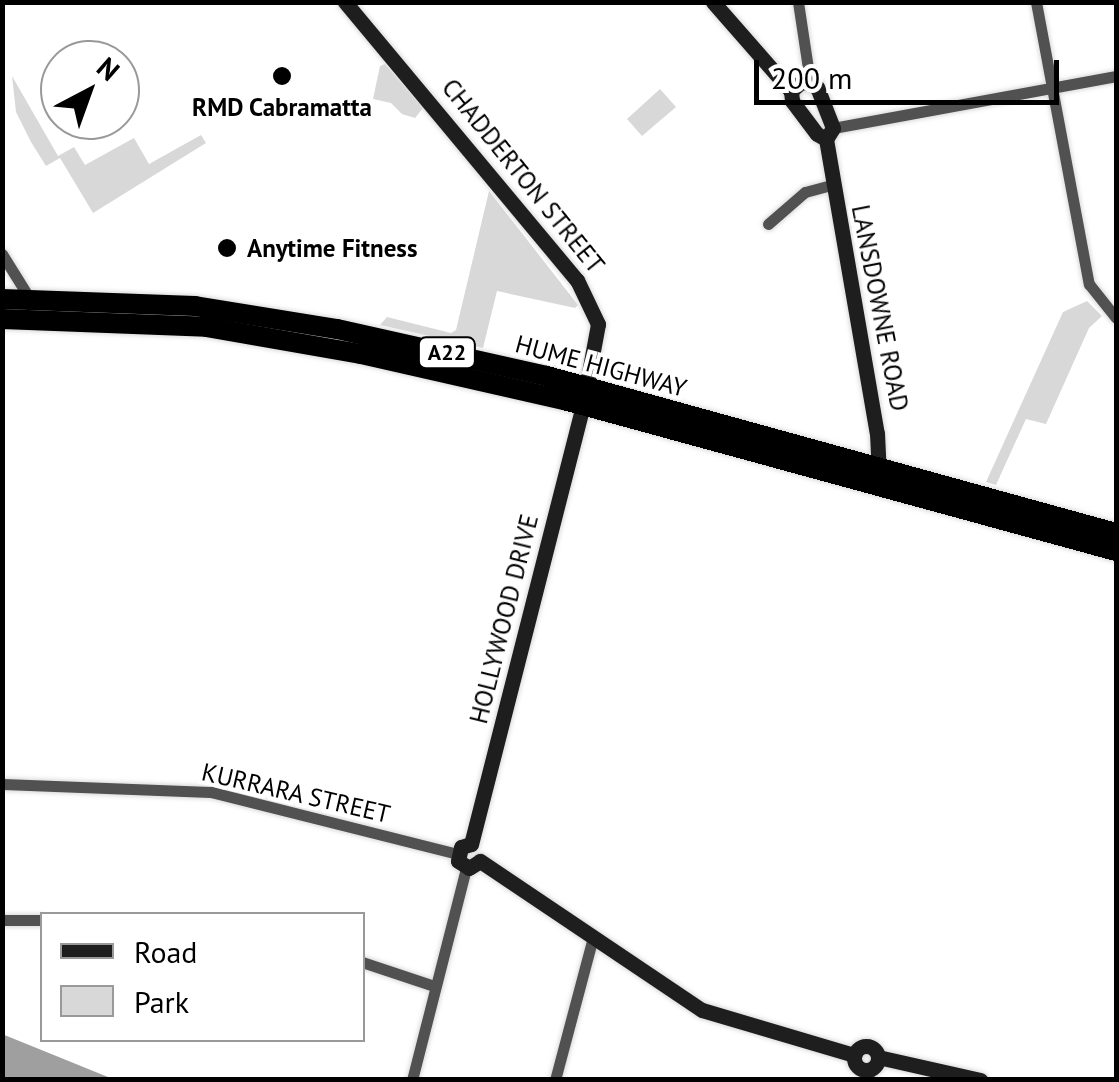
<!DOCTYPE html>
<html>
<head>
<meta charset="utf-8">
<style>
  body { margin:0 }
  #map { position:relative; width:1119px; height:1082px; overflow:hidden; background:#fff; font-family:"PT Sans",sans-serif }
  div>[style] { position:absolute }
  .green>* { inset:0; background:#d8d8d8 }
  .water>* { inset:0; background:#9f9f9f }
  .roads { filter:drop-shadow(0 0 2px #dbdbdb) drop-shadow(0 0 2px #dbdbdb) }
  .street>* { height:11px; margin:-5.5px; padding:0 5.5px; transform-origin:5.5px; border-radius:5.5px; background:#515151 }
  .secondary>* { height:15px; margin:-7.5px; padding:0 7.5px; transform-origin:7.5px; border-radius:7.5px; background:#1e1e1e }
  .secondary>.ring { margin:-7.5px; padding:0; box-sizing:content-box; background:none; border:15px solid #1e1e1e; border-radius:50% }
  .highway>* { height:20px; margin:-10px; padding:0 10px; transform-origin:10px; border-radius:10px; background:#000 }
  .dots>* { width:28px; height:28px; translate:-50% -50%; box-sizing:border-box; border:5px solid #fff; border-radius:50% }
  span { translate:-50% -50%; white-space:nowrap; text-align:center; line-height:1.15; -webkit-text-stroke:8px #fff; paint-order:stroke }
  .shield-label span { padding:2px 8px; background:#fff; border:2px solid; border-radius:8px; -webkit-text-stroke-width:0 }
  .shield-label { font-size:22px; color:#000; font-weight:700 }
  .poi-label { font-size:25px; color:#000; font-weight:700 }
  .left { translate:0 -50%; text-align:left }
  .street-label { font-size:25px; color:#000 }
  .frame { position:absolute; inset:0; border:5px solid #000; pointer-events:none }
  .legend { position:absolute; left:40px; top:912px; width:325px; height:130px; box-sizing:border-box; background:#fff; border:2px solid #999; margin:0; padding:12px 18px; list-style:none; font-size:30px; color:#000 }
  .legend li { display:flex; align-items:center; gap:20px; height:50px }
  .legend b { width:50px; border:2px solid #999 }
  .north { position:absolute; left:40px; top:40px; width:100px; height:100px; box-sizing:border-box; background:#fff; border:2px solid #999; border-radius:50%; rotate:41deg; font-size:28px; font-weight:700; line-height:40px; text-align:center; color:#000 }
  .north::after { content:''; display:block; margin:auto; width:35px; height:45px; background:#000; clip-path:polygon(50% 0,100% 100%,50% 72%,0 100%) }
  .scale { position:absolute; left:754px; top:60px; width:305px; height:45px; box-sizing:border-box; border:5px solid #000; border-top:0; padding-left:12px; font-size:30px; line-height:35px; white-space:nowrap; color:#000; -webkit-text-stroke:8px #fff; paint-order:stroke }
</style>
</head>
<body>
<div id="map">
  <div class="green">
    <div style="clip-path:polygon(385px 64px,423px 108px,415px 118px,402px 114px,391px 103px,373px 99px,380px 66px)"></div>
    <div style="clip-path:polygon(12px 76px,58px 156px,74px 147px,85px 165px,134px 138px,149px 164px,201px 135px,206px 143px,93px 213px,60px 158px,46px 166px,31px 142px,16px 112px)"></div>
    <div style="clip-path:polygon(660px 89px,676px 107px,642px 136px,627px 119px)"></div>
    <div style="clip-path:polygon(489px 191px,578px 305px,575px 308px,497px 291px,483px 348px,380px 325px,387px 317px,451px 333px,456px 330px)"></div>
    <div style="clip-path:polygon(1087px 301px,1102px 316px,1089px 328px,1046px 424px,1026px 419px,996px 485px,986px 482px,1063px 312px)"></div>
  </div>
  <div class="water">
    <div style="clip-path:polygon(2px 1034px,108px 1077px,131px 1079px,3px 1079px)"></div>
  </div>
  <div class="roads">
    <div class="street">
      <div style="left:798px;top:2px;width:80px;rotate:81.4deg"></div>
      <div style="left:1036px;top:2px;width:287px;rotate:79.4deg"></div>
      <div style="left:1089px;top:284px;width:43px;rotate:51.5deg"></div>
      <div style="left:833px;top:128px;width:288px;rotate:-10.4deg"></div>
      <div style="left:768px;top:224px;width:49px;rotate:-40.9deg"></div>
      <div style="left:805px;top:192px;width:27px;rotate:-15deg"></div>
      <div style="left:2px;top:254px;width:53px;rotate:58.1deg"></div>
      <div style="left:2px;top:784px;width:209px;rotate:2.2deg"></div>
      <div style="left:211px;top:792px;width:254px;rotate:14.1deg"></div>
      <div style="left:2px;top:920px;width:40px"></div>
      <div style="left:362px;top:962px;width:76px;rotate:18.4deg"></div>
      <div style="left:866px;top:1071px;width:10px;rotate:66deg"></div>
      <div style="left:412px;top:1080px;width:219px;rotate:-75.7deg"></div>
      <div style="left:555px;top:1080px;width:148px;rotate:-75.1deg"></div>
    </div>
    <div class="secondary">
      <div style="left:345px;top:2px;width:362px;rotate:50.2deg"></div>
      <div style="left:577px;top:280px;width:49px;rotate:64.5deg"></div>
      <div style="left:598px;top:324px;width:82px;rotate:100.5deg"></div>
      <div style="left:583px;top:405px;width:453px;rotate:104.3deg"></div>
      <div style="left:713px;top:2px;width:118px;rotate:48.8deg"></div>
      <div style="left:791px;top:91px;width:10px;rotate:84deg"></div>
      <div style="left:792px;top:101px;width:41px;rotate:52.9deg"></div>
      <div style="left:817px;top:134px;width:10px;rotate:29deg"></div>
      <div style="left:791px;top:91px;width:15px;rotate:-42deg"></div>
      <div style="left:802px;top:81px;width:16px;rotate:22deg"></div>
      <div style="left:817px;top:87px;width:44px;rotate:68.7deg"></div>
      <div style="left:833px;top:128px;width:13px;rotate:122deg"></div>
      <div style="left:826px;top:139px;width:298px;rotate:80.2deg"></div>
      <div style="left:877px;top:433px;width:42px;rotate:87.3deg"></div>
      <div style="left:471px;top:844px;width:10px;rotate:163deg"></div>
      <div style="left:461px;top:847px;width:14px;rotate:102deg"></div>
      <div style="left:458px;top:861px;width:13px;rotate:32deg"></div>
      <div style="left:469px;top:868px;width:13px;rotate:-32deg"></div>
      <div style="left:480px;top:861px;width:267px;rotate:33.9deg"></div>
      <div style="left:702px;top:1010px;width:159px;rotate:16.5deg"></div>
      <div class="ring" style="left:854px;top:1046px;width:9px;height:9px"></div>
      <div style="left:878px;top:1057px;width:105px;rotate:12.7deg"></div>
    </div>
    <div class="highway">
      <div style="left:2px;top:299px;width:193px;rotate:2.1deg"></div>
      <div style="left:195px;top:306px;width:144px;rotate:9.2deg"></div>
      <div style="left:337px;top:329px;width:215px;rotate:12.6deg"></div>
      <div style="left:547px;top:376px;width:590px;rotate:15.43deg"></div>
      <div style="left:2px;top:319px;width:204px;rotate:2.2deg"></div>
      <div style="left:206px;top:327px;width:157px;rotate:9.9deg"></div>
      <div style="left:361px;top:354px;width:208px;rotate:12.8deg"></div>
      <div style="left:564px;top:400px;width:572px;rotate:15.3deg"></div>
    </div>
  </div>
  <div class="dots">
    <div style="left:282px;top:76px;background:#000"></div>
    <div style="left:227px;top:248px;background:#000"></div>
  </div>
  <div class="shield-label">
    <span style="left:447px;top:353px">A22</span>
  </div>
  <div class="poi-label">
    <span style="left:282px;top:107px">RMD Cabramatta</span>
    <span class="left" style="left:247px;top:248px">Anytime Fitness</span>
  </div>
  <div class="street-label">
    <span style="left:523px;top:176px;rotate:51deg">CHADDERTON STREET</span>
    <span style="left:880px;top:308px;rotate:79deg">LANSDOWNE ROAD</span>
    <span style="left:601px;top:366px;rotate:15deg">HUME HIGHWAY</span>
    <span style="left:504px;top:619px;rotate:-76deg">HOLLYWOOD DRIVE</span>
    <span style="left:296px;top:793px;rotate:13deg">KURRARA STREET</span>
  </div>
  <div class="frame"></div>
  <ul class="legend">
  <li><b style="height:12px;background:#1e1e1e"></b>Road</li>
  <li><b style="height:28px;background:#d8d8d8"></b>Park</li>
  </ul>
  <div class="north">N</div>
  <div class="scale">200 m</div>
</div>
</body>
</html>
